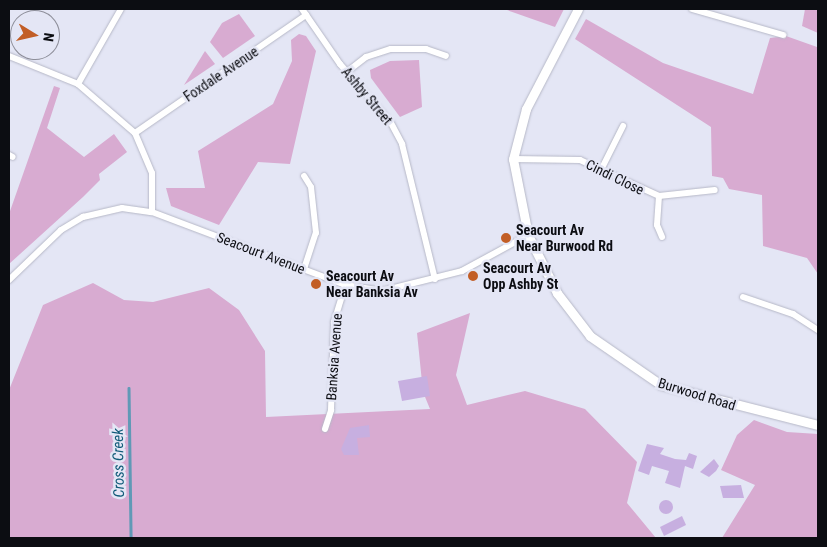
<!DOCTYPE html>
<html>
<head>
<meta charset="utf-8">
<style>
  body { margin:0 }
  #map { position:relative; width:827px; height:547px; overflow:hidden; background:#e4e6f5; font-family:"Roboto Condensed",sans-serif }
  div>[style] { position:absolute }
  .green>* { inset:0; background:#d8abd1 }
  .stream>* { height:2.5px; margin:-1.25px; padding:0 1.25px; transform-origin:1.25px; border-radius:1.25px; background:#6099b6 }
  .building>* { inset:0; background:#c7afe0 }
  .round { border-radius:50% }
  .roads { filter:drop-shadow(0 0 1px #b6b8c7) drop-shadow(0 0 1px #b6b8c7) }
  .minor>* { height:6px; margin:-3px; padding:0 3px; transform-origin:3px; border-radius:3px; background:#fff }
  .secondary>* { height:9px; margin:-4.5px; padding:0 4.5px; transform-origin:4.5px; border-radius:4.5px; background:#fff }
  .dots>* { width:14px; height:14px; translate:-50% -50%; box-sizing:border-box; border:2px solid #e4e6f5; border-radius:50% }
  span { translate:-50% -50%; white-space:nowrap; text-align:center; line-height:1.15; -webkit-text-stroke:5px #e4e6f5; paint-order:stroke }
  .street-label { font-size:14px; color:#0c0d12 }
  .poi-label { font-size:14px; color:#0c0d12; font-weight:700 }
  .left { translate:0 -50%; text-align:left }
  .water-label { font-size:15px; color:#125b79; font-style:italic }
  .frame { position:absolute; inset:0; border:10px solid #0c0d12; pointer-events:none }
  .north { position:absolute; left:10px; top:10px; width:50px; height:50px; box-sizing:border-box; background:#e4e6f5; border:1px solid #8e8f9a; border-radius:50%; rotate:99deg; font-size:14px; font-weight:700; line-height:20px; text-align:center; color:#0c0d12 }
  .north::after { content:''; display:block; margin:auto; width:18px; height:22px; background:#c25e26; clip-path:polygon(50% 0,100% 100%,50% 72%,0 100%) }
</style>
</head>
<body>
<div id="map">
  <div class="green">
    <div style="clip-path:polygon(504px 9px,564px 9px,555px 27px)"></div>
    <div style="clip-path:polygon(805px 9px,818px 9px,818px 33px,802px 26px)"></div>
    <div style="clip-path:polygon(239px 14px,255px 36px,223px 58px,210px 42px,222px 23px)"></div>
    <div style="clip-path:polygon(586px 19px,663px 63px,753px 94px,770px 38px,786px 36px,817px 47px,818px 43px,818px 274px,807px 258px,763px 246px,762px 195px,729px 189px,723px 178px,712px 176px,711px 127px,575px 39px)"></div>
    <div style="clip-path:polygon(299px 34px,306px 36px,316px 51px,290px 164px,258px 162px,219px 225px,171px 206px,166px 188px,205px 188px,198px 151px,273px 104px,292px 61px,291px 40px)"></div>
    <div style="clip-path:polygon(205px 51px,215px 64px,184px 85px)"></div>
    <div style="clip-path:polygon(419px 60px,422px 107px,400px 117px,371px 78px,370px 70px,390px 61px)"></div>
    <div style="clip-path:polygon(54px 86px,60px 88px,47px 128px,84px 157px,114px 134px,127px 152px,99px 174px,100px 180px,83px 197px,9px 264px,9px 214px)"></div>
    <div style="clip-path:polygon(93px 283px,124px 300px,153px 302px,209px 288px,239px 310px,265px 351px,266px 417px,430px 409px,423px 392px,417px 333px,470px 313px,456px 375px,467px 405px,525px 391px,585px 409px,637px 462px,627px 503px,656px 538px,9px 538px,9px 390px,43px 305px)"></div>
    <div style="clip-path:polygon(754px 420px,787px 432px,818px 434px,818px 538px,722px 538px,755px 485px,721px 470px,737px 435px)"></div>
  </div>
  <div class="stream">
    <div style="left:129px;top:388px;width:150px;rotate:89.2deg"></div>
  </div>
  <div class="building">
    <div style="clip-path:polygon(427px 376px,430px 396px,402px 401px,398px 381px)"></div>
    <div style="clip-path:polygon(369px 425px,370px 437px,357px 438px,359px 455px,344px 455px,341px 449px,350px 428px)"></div>
    <div style="clip-path:polygon(647px 444px,664px 448px,660px 454px,675px 459px,686px 460px,689px 453px,697px 456px,693px 469px,685px 466px,680px 488px,665px 483px,669px 471px,652px 466px,649px 475px,638px 471px)"></div>
    <div style="clip-path:polygon(714px 459px,719px 466px,716px 471px,709px 477px,700px 472px)"></div>
    <div style="clip-path:polygon(741px 485px,744px 498px,723px 498px,720px 486px)"></div>
    <div class="round" style="left:659px;top:500px;width:14px;height:14px"></div>
    <div style="clip-path:polygon(682px 516px,686px 525px,664px 536px,660px 527px)"></div>
  </div>
  <div class="roads">
    <div class="minor">
      <div style="left:302px;top:9px;width:67px;rotate:55.4deg"></div>
      <div style="left:340px;top:64px;width:78px;rotate:49.2deg"></div>
      <div style="left:391px;top:123px;width:24px;rotate:62deg"></div>
      <div style="left:402px;top:144px;width:139px;rotate:76.3deg"></div>
      <div style="left:692px;top:9px;width:95px;rotate:15.9deg"></div>
      <div style="left:9px;top:56px;width:74px;rotate:22.1deg"></div>
      <div style="left:78px;top:84px;width:75px;rotate:40.7deg"></div>
      <div style="left:135px;top:133px;width:43px;rotate:67deg"></div>
      <div style="left:152px;top:173px;width:39px;rotate:90deg"></div>
      <div style="left:348px;top:71px;width:23px;rotate:-38deg"></div>
      <div style="left:366px;top:57px;width:26px;rotate:-18deg"></div>
      <div style="left:391px;top:49px;width:35px"></div>
      <div style="left:426px;top:49px;width:21px;rotate:19deg"></div>
      <div style="left:78px;top:84px;width:86px;rotate:-60.2deg"></div>
      <div style="left:135px;top:133px;width:208px;rotate:-34.6deg"></div>
      <div style="left:9px;top:155px;width:4px;rotate:27deg"></div>
      <div style="left:513px;top:159px;width:67px;rotate:0.9deg"></div>
      <div style="left:580px;top:160px;width:87px;rotate:24.5deg"></div>
      <div style="left:659px;top:196px;width:56px;rotate:-6.1deg"></div>
      <div style="left:602px;top:168px;width:47px;rotate:-63.4deg"></div>
      <div style="left:659px;top:196px;width:29px;rotate:94deg"></div>
      <div style="left:657px;top:225px;width:13px;rotate:67deg"></div>
      <div style="left:304px;top:269px;width:38px;rotate:-72deg"></div>
      <div style="left:316px;top:233px;width:46px;rotate:-96.2deg"></div>
      <div style="left:311px;top:187px;width:13px;rotate:-122deg"></div>
      <div style="left:9px;top:280px;width:72px;rotate:-43.9deg"></div>
      <div style="left:61px;top:230px;width:26px;rotate:-31deg"></div>
      <div style="left:83px;top:217px;width:40px;rotate:-13deg"></div>
      <div style="left:122px;top:208px;width:30px;rotate:8deg"></div>
      <div style="left:152px;top:212px;width:206px;rotate:20.7deg"></div>
      <div style="left:345px;top:285px;width:37px;rotate:9deg"></div>
      <div style="left:382px;top:291px;width:82px;rotate:-14deg"></div>
      <div style="left:462px;top:271px;width:75px;rotate:-28.6deg"></div>
      <div style="left:743px;top:297px;width:53px;rotate:18.8deg"></div>
      <div style="left:793px;top:314px;width:30px;rotate:33deg"></div>
      <div style="left:325px;top:429px;width:20px;rotate:-72deg"></div>
      <div style="left:331px;top:410px;width:88px;rotate:-88deg"></div>
      <div style="left:334px;top:322px;width:39px;rotate:-73deg"></div>
    </div>
    <div class="secondary">
      <div style="left:578px;top:9px;width:113px;rotate:117.5deg"></div>
      <div style="left:526px;top:109px;width:52px;rotate:104.6deg"></div>
      <div style="left:513px;top:159px;width:77px;rotate:78.8deg"></div>
      <div style="left:528px;top:235px;width:65px;rotate:63.4deg"></div>
      <div style="left:557px;top:293px;width:54px;rotate:52.5deg"></div>
      <div style="left:590px;top:336px;width:86px;rotate:34.6deg"></div>
      <div style="left:661px;top:385px;width:162px;rotate:14.3deg"></div>
    </div>
  </div>
  <div class="dots">
    <div style="left:506px;top:238px;background:#c25e26"></div>
    <div style="left:473px;top:276px;background:#c25e26"></div>
    <div style="left:316px;top:284px;background:#c25e26"></div>
  </div>
  <div class="street-label">
    <span style="left:221px;top:74px;rotate:-34deg">Foxdale Avenue</span>
    <span style="left:367px;top:96px;rotate:50deg">Ashby Street</span>
    <span style="left:615px;top:177px;rotate:26deg">Cindi Close</span>
    <span style="left:261px;top:253px;rotate:21deg">Seacourt Avenue</span>
    <span style="left:334px;top:357px;rotate:-86deg">Banksia Avenue</span>
    <span style="left:697px;top:394px;rotate:17deg">Burwood Road</span>
  </div>
  <div class="poi-label">
    <span class="left" style="left:516px;top:238px">Seacourt Av<br>Near Burwood Rd</span>
    <span class="left" style="left:483px;top:276px">Seacourt Av<br>Opp Ashby St</span>
    <span class="left" style="left:326px;top:284px">Seacourt Av<br>Near Banksia Av</span>
  </div>
  <div class="water-label">
    <span style="left:119px;top:463px;rotate:-91deg">Cross Creek</span>
  </div>
  <div class="frame"></div>
  <div class="north">N</div>
</div>
</body>
</html>
